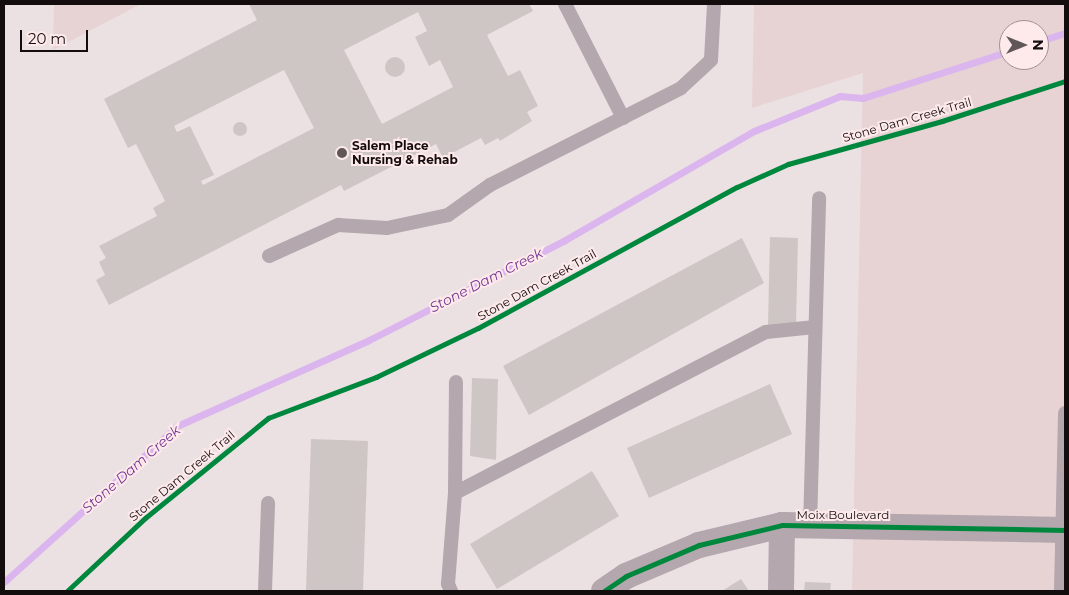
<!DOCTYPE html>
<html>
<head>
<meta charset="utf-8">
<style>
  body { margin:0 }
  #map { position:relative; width:1069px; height:595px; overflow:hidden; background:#ece1e2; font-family:Montserrat,sans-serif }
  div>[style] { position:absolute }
  .built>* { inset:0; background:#e7d3d4 }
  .stream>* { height:7px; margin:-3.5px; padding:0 3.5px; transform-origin:3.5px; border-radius:3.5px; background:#dbb6ee }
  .building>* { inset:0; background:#cec6c4 }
  .round { border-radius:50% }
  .lane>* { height:14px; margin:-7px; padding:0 7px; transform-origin:7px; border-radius:7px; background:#b4a7ad }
  .street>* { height:26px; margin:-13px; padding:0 13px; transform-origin:13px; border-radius:13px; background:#b4a7ad }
  .cycleway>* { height:5px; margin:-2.5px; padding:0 2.5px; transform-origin:2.5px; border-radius:2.5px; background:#00873e }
  .dots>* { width:14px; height:14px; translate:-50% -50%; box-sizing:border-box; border:2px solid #fee9eb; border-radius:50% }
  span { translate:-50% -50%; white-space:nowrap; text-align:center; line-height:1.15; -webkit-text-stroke:4px #fee9eb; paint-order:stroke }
  .street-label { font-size:12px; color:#140d0e }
  .poi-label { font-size:12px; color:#140d0e; font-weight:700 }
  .left { translate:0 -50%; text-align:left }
  .water-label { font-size:14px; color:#723792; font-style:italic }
  .frame { position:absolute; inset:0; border:5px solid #140d0e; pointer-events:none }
  .north { position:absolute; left:999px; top:20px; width:50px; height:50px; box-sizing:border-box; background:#fee9eb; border:1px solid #a09193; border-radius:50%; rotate:90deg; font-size:14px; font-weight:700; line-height:20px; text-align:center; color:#140d0e }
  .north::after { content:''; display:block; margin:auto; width:18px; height:22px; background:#605758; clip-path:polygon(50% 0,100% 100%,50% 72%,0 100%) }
  .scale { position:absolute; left:20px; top:30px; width:68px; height:22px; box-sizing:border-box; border:2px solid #140d0e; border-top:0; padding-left:6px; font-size:15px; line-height:18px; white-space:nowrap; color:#140d0e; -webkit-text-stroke:4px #fee9eb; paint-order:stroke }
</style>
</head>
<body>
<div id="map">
  <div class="built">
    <div style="clip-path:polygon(54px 4px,141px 4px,53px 50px)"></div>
    <div style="clip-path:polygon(evenodd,754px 4px,1065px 4px,1065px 591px,852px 591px,863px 73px,752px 108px,754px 4px,1009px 30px,1039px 30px,1039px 60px,1009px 60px,1009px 30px)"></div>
  </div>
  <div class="stream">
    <div style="left:1039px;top:41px;width:27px;rotate:-17deg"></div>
    <div style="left:4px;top:582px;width:233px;rotate:-42deg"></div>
    <div style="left:177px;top:426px;width:210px;rotate:-24.1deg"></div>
    <div style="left:369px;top:340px;width:220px;rotate:-27deg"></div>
    <div style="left:565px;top:240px;width:218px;rotate:-30deg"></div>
    <div style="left:754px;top:131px;width:93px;rotate:-22.1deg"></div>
    <div style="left:840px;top:96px;width:23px;rotate:5deg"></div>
    <div style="left:863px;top:98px;width:153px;rotate:-17.8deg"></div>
  </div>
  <div class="building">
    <div style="clip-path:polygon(evenodd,249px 4px,529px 4px,533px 11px,487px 35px,508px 76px,520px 70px,538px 106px,527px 112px,532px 121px,500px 141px,498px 138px,485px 145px,481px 138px,443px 158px,436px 144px,344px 191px,341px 185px,109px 305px,96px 280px,105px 275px,99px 262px,106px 258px,99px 246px,157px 216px,153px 208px,165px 201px,136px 144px,128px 148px,104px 99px,257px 20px,249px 4px,418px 12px,427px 31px,415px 37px,429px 66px,440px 60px,453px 87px,382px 124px,344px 50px,418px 12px,249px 4px,284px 70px,314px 128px,203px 185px,201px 181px,214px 175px,190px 126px,177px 132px,174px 126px,284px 70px)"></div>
    <div class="round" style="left:385px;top:57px;width:20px;height:20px"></div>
    <div class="round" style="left:233px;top:122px;width:14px;height:14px"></div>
    <div style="clip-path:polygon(770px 237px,798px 238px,796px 325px,768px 325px)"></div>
    <div style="clip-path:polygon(742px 238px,764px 283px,529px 415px,503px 366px)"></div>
    <div style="clip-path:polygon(472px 378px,498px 379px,496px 460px,470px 456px)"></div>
    <div style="clip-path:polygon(770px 384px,792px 434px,649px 498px,627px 448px)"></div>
    <div style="clip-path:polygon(311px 439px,368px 441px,363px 591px,306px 591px)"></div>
    <div style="clip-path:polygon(592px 471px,619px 516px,497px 589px,470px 544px)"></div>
    <div style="clip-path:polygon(741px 579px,749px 591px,722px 591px)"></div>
    <div style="clip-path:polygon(805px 582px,831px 583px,830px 591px,804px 591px)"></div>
  </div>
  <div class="lane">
    <div style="left:565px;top:4px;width:128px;rotate:63deg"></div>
    <div style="left:269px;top:256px;width:76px;rotate:-24.2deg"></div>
    <div style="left:338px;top:225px;width:49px;rotate:3.5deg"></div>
    <div style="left:387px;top:228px;width:62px;rotate:-12deg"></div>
    <div style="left:448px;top:215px;width:52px;rotate:-35.5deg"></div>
    <div style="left:490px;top:185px;width:214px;rotate:-26.9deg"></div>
    <div style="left:681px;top:88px;width:41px;rotate:-43deg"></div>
    <div style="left:711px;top:60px;width:56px;rotate:-86.9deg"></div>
    <div style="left:455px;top:493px;width:111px;rotate:-89.5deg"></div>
    <div style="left:810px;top:526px;width:328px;rotate:-88.4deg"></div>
    <div style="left:265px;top:591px;width:88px;rotate:-88deg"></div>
    <div style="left:451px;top:591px;width:8px;rotate:-113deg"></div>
    <div style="left:448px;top:584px;width:91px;rotate:-85.6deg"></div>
    <div style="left:455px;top:493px;width:350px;rotate:-27.4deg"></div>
    <div style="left:766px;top:332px;width:49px;rotate:-5.8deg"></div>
    <div style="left:1061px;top:591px;width:178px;rotate:-88.7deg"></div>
  </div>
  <div class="street">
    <div style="left:604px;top:591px;width:27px;rotate:-34deg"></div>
    <div style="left:626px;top:576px;width:79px;rotate:-23deg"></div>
    <div style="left:699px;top:545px;width:85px;rotate:-13.5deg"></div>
    <div style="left:782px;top:525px;width:283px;rotate:1deg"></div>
    <div style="left:781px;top:591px;width:66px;rotate:-89.1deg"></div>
  </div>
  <div class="cycleway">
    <div style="left:67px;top:591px;width:107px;rotate:-43.1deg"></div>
    <div style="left:145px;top:518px;width:159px;rotate:-39.1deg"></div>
    <div style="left:268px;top:418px;width:116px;rotate:-20.8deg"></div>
    <div style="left:376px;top:377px;width:113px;rotate:-25.7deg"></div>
    <div style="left:478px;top:328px;width:295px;rotate:-28.6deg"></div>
    <div style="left:737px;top:187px;width:56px;rotate:-24.3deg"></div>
    <div style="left:788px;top:164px;width:160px;rotate:-15.6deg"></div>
    <div style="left:942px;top:121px;width:129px;rotate:-18deg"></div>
    <div style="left:604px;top:591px;width:27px;rotate:-34deg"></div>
    <div style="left:626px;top:576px;width:79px;rotate:-23deg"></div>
    <div style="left:699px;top:545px;width:85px;rotate:-13.5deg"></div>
    <div style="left:782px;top:525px;width:283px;rotate:1deg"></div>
  </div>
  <div class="dots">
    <div style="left:342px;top:153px;background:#605758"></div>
  </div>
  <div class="street-label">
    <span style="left:907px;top:120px;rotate:-16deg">Stone Dam Creek Trail</span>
    <span style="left:537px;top:285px;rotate:-29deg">Stone Dam Creek Trail</span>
    <span style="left:182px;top:476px;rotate:-40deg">Stone Dam Creek Trail</span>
    <span style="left:843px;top:515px">Moix Boulevard</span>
  </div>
  <div class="poi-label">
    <span class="left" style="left:352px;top:153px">Salem Place<br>Nursing &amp; Rehab</span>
  </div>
  <div class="water-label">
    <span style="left:486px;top:280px;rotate:-27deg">Stone Dam Creek</span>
    <span style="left:131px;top:469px;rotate:-41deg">Stone Dam Creek</span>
  </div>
  <div class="frame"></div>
  <div class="north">N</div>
  <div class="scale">20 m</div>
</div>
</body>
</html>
